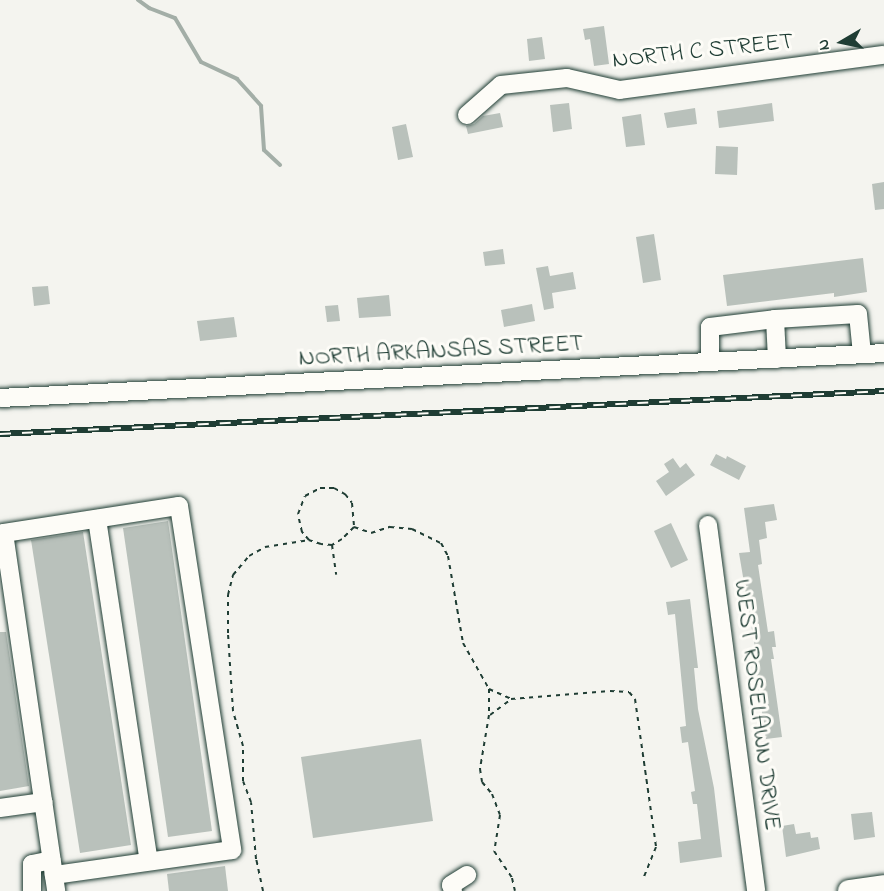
<!DOCTYPE html>
<html>
<head>
<meta charset="utf-8">
<style>
  body { margin:0 }
  #map { position:relative; width:884px; height:891px; overflow:hidden; background:#f4f4ef; font-family:"Indie Flower",sans-serif }
  div>[style] { position:absolute }
  .stream>* { height:4px; margin:-2px; padding:0 2px; transform-origin:2px; border-radius:2px; background:#a3aea7 }
  .building>* { inset:0; background:#b9c1bb }
  .path>* { height:2px; margin-top:-1px; transform-origin:0; background:repeating-linear-gradient(90deg,#1f3d34 0 4.5px,transparent 0 9px) }
  .roads { filter:drop-shadow(0 0 2px #1f3d34) drop-shadow(0 0 2px #1f3d34) }
  .minor>* { height:18px; margin:-9px; padding:0 9px; transform-origin:9px; border-radius:9px; background:#fdfcf7 }
  .major>* { height:22px; margin:-11px; padding:0 11px; transform-origin:11px; border-radius:11px; background:#fdfcf7 }
  .rail>* { height:6px; margin-top:-3px; transform-origin:0; background:repeating-linear-gradient(90deg,#fdfcf7 0 11px,#1f3d34 0 22px); box-sizing:border-box; border-block:2px solid #1f3d34 }
  span { translate:-50% -50%; white-space:nowrap; text-align:center; line-height:1.15; -webkit-text-stroke:6px #fdfcf7; paint-order:stroke }
  .street-label { font-size:24px; color:#1f3d34 }
  .north { position:absolute; left:812px; top:12px; width:60px; height:60px; -webkit-text-stroke:4px #fdfcf7; paint-order:stroke; rotate:261deg; font-size:16px; font-weight:700; line-height:24px; text-align:center; color:#1f3d34 }
  .north::after { content:''; display:block; margin:auto; width:21px; height:27px; background:#1f3d34; clip-path:polygon(50% 0,100% 100%,50% 72%,0 100%) }
</style>
</head>
<body>
<div id="map">
  <div class="stream">
    <div style="left:138px;top:0;width:14px;rotate:36deg"></div>
    <div style="left:149px;top:8px;width:28px;rotate:21deg"></div>
    <div style="left:175px;top:18px;width:51px;rotate:59.4deg"></div>
    <div style="left:201px;top:62px;width:40px;rotate:25deg"></div>
    <div style="left:237px;top:79px;width:36px;rotate:48deg"></div>
    <div style="left:261px;top:106px;width:44px;rotate:86.1deg"></div>
    <div style="left:264px;top:150px;width:22px;rotate:43deg"></div>
  </div>
  <div class="building">
    <div style="clip-path:polygon(604px 26px,609px 64px,594px 66px,590px 39px,585px 40px,583px 29px)"></div>
    <div style="clip-path:polygon(542px 37px,545px 59px,529px 61px,527px 39px)"></div>
    <div style="clip-path:polygon(569px 103px,572px 129px,553px 132px,550px 105px)"></div>
    <div style="clip-path:polygon(772px 103px,774px 121px,719px 128px,717px 111px)"></div>
    <div style="clip-path:polygon(695px 108px,697px 124px,667px 128px,664px 113px)"></div>
    <div style="clip-path:polygon(500px 113px,503px 127px,468px 134px,466px 126px,474px 124px,483px 116px)"></div>
    <div style="clip-path:polygon(641px 114px,645px 145px,626px 147px,622px 117px)"></div>
    <div style="clip-path:polygon(406px 124px,413px 157px,398px 160px,392px 127px)"></div>
    <div style="clip-path:polygon(716px 146px,738px 147px,737px 175px,715px 174px)"></div>
    <div style="clip-path:polygon(884px 182px,884px 209px,875px 210px,872px 184px)"></div>
    <div style="clip-path:polygon(654px 234px,661px 280px,643px 283px,636px 237px)"></div>
    <div style="clip-path:polygon(503px 249px,505px 264px,485px 266px,483px 252px)"></div>
    <div style="clip-path:polygon(863px 258px,867px 292px,834px 297px,834px 293px,727px 306px,723px 275px)"></div>
    <div style="clip-path:polygon(548px 266px,550px 276px,573px 272px,576px 289px,552px 293px,554px 308px,544px 310px,536px 268px)"></div>
    <div style="clip-path:polygon(48px 286px,50px 304px,34px 306px,32px 287px)"></div>
    <div style="clip-path:polygon(389px 295px,391px 316px,359px 318px,357px 298px)"></div>
    <div style="clip-path:polygon(532px 304px,535px 321px,504px 327px,501px 310px)"></div>
    <div style="clip-path:polygon(338px 305px,340px 321px,327px 322px,325px 306px)"></div>
    <div style="clip-path:polygon(234px 317px,237px 337px,200px 341px,197px 321px)"></div>
    <div style="clip-path:polygon(716px 454px,726px 459px,727px 456px,746px 466px,739px 480px,710px 465px)"></div>
    <div style="clip-path:polygon(673px 458px,680px 468px,686px 463px,695px 475px,666px 496px,656px 481px,669px 472px,664px 464px)"></div>
    <div style="clip-path:polygon(774px 504px,777px 520px,765px 522px,767px 538px,759px 540px,762px 564px,758px 565px,768px 632px,774px 631px,776px 647px,772px 647px,774px 659px,771px 659px,782px 737px,766px 739px,756px 672px,759px 672px,739px 553px,750px 552px,744px 508px)"></div>
    <div style="clip-path:polygon(168px 521px,212px 831px,168px 837px,123px 528px)"></div>
    <div style="clip-path:polygon(671px 523px,688px 560px,671px 568px,654px 531px)"></div>
    <div style="clip-path:polygon(83px 532px,131px 845px,80px 853px,31px 540px)"></div>
    <div style="clip-path:polygon(690px 599px,698px 668px,694px 668px,698px 709px,714px 788px,722px 857px,680px 863px,678px 842px,701px 839px,697px 804px,693px 804px,691px 792px,695px 791px,688px 742px,682px 743px,680px 727px,686px 726px,675px 614px,668px 615px,666px 602px)"></div>
    <div style="clip-path:polygon(0 632px,6px 632px,29px 786px,0 791px)"></div>
    <div style="clip-path:polygon(421px 739px,433px 821px,313px 838px,301px 757px)"></div>
    <div style="clip-path:polygon(872px 812px,875px 837px,854px 840px,851px 814px)"></div>
    <div style="clip-path:polygon(794px 824px,796px 834px,810px 832px,811px 838px,818px 837px,820px 849px,786px 857px,782px 826px)"></div>
    <div style="clip-path:polygon(225px 866px,228px 891px,169px 891px,167px 874px)"></div>
  </div>
  <div class="path">
    <div style="left:354px;top:527px;width:17px;rotate:135deg"></div>
    <div style="left:342px;top:539px;width:12px;rotate:149deg"></div>
    <div style="left:332px;top:545px;width:11px;rotate:-175deg"></div>
    <div style="left:321px;top:544px;width:13px;rotate:-162deg"></div>
    <div style="left:309px;top:540px;width:11px;rotate:-131deg"></div>
    <div style="left:302px;top:532px;width:18px;rotate:-103deg"></div>
    <div style="left:298px;top:514px;width:19px;rotate:-69deg"></div>
    <div style="left:305px;top:496px;width:17px;rotate:-28deg"></div>
    <div style="left:320px;top:488px;width:14px"></div>
    <div style="left:334px;top:488px;width:13px;rotate:29deg"></div>
    <div style="left:345px;top:494px;width:11px;rotate:52deg"></div>
    <div style="left:352px;top:503px;width:24px;rotate:85deg"></div>
    <div style="left:354px;top:527px;width:18px;rotate:19deg"></div>
    <div style="left:371px;top:533px;width:20px;rotate:-18deg"></div>
    <div style="left:390px;top:527px;width:22px;rotate:5deg"></div>
    <div style="left:412px;top:529px;width:32px;rotate:26deg"></div>
    <div style="left:441px;top:543px;width:15px;rotate:62deg"></div>
    <div style="left:448px;top:556px;width:88px;rotate:80.2deg"></div>
    <div style="left:463px;top:643px;width:53px;rotate:60.5deg"></div>
    <div style="left:489px;top:689px;width:24px;rotate:24deg"></div>
    <div style="left:511px;top:699px;width:99px;rotate:-4.6deg"></div>
    <div style="left:610px;top:691px;width:19px;rotate:3deg"></div>
    <div style="left:629px;top:692px;width:9px;rotate:49deg"></div>
    <div style="left:635px;top:699px;width:149px;rotate:81.9deg"></div>
    <div style="left:656px;top:847px;width:35px;rotate:112deg"></div>
    <div style="left:332px;top:545px;width:30px;rotate:82deg"></div>
    <div style="left:489px;top:689px;width:26px;rotate:90deg"></div>
    <div style="left:489px;top:715px;width:55px;rotate:99.5deg"></div>
    <div style="left:480px;top:769px;width:13px;rotate:81deg"></div>
    <div style="left:482px;top:782px;width:16px;rotate:50deg"></div>
    <div style="left:492px;top:794px;width:22px;rotate:69deg"></div>
    <div style="left:500px;top:815px;width:36px;rotate:99deg"></div>
    <div style="left:494px;top:851px;width:32px;rotate:56deg"></div>
    <div style="left:512px;top:878px;width:13px;rotate:77deg"></div>
    <div style="left:490px;top:715px;width:26px;rotate:-37deg"></div>
    <div style="left:263px;top:891px;width:33px;rotate:-102deg"></div>
    <div style="left:256px;top:859px;width:57px;rotate:-95deg"></div>
    <div style="left:251px;top:802px;width:22px;rotate:-111deg"></div>
    <div style="left:243px;top:781px;width:35px;rotate:-90deg"></div>
    <div style="left:243px;top:746px;width:36px;rotate:-106deg"></div>
    <div style="left:233px;top:711px;width:78px;rotate:-93.7deg"></div>
    <div style="left:228px;top:633px;width:38px;rotate:-90deg"></div>
    <div style="left:228px;top:595px;width:21px;rotate:-76deg"></div>
    <div style="left:233px;top:575px;width:25px;rotate:-50deg"></div>
    <div style="left:249px;top:556px;width:18px;rotate:-29deg"></div>
    <div style="left:265px;top:547px;width:45px;rotate:-9deg"></div>
  </div>
  <div class="roads">
    <div class="minor">
      <div style="left:467px;top:115px;width:45px;rotate:-41.4deg"></div>
      <div style="left:501px;top:85px;width:66px;rotate:-6.1deg"></div>
      <div style="left:567px;top:78px;width:54px;rotate:12.8deg"></div>
      <div style="left:620px;top:90px;width:266px;rotate:-7.6deg"></div>
      <div style="left:775px;top:319px;width:40px;rotate:87.1deg"></div>
      <div style="left:710px;top:362px;width:35px;rotate:-90deg"></div>
      <div style="left:710px;top:327px;width:65px;rotate:-7deg"></div>
      <div style="left:775px;top:319px;width:83px;rotate:-3.4deg"></div>
      <div style="left:858px;top:314px;width:40px;rotate:84.3deg"></div>
      <div style="left:0;top:398px;width:885px;rotate:-2.91deg"></div>
      <div style="left:97px;top:519px;width:346px;rotate:81.4deg"></div>
      <div style="left:708px;top:525px;width:369px;rotate:82.5deg"></div>
      <div style="left:4px;top:533px;width:177px;rotate:-8.8deg"></div>
      <div style="left:179px;top:506px;width:348px;rotate:81.2deg"></div>
      <div style="left:232px;top:850px;width:180px;rotate:172deg"></div>
      <div style="left:0;top:534px;width:4px;rotate:-14deg"></div>
      <div style="left:4px;top:533px;width:362px;rotate:81.7deg"></div>
      <div style="left:0;top:808px;width:44px;rotate:-7.8deg"></div>
      <div style="left:32px;top:891px;width:27px;rotate:-90deg"></div>
      <div style="left:32px;top:864px;width:20px;rotate:-11deg"></div>
      <div style="left:453px;top:891px;width:6px;rotate:-108deg"></div>
      <div style="left:451px;top:885px;width:19px;rotate:-32deg"></div>
    </div>
    <div class="major">
      <div style="left:849px;top:891px;width:35px;rotate:-8deg"></div>
    </div>
  </div>
  <div class="rail">
    <div style="left:0;top:434px;width:885px;rotate:-2.78deg"></div>
  </div>
  <div class="street-label">
    <span style="left:703px;top:52px;rotate:-6deg">NORTH C STREET</span>
    <span style="left:441px;top:352px;rotate:-3deg">NORTH ARKANSAS STREET</span>
    <span style="left:756px;top:705px;rotate:83deg">WEST ROSELAWN DRIVE</span>
  </div>
  <div class="north">N</div>
</div>
</body>
</html>
